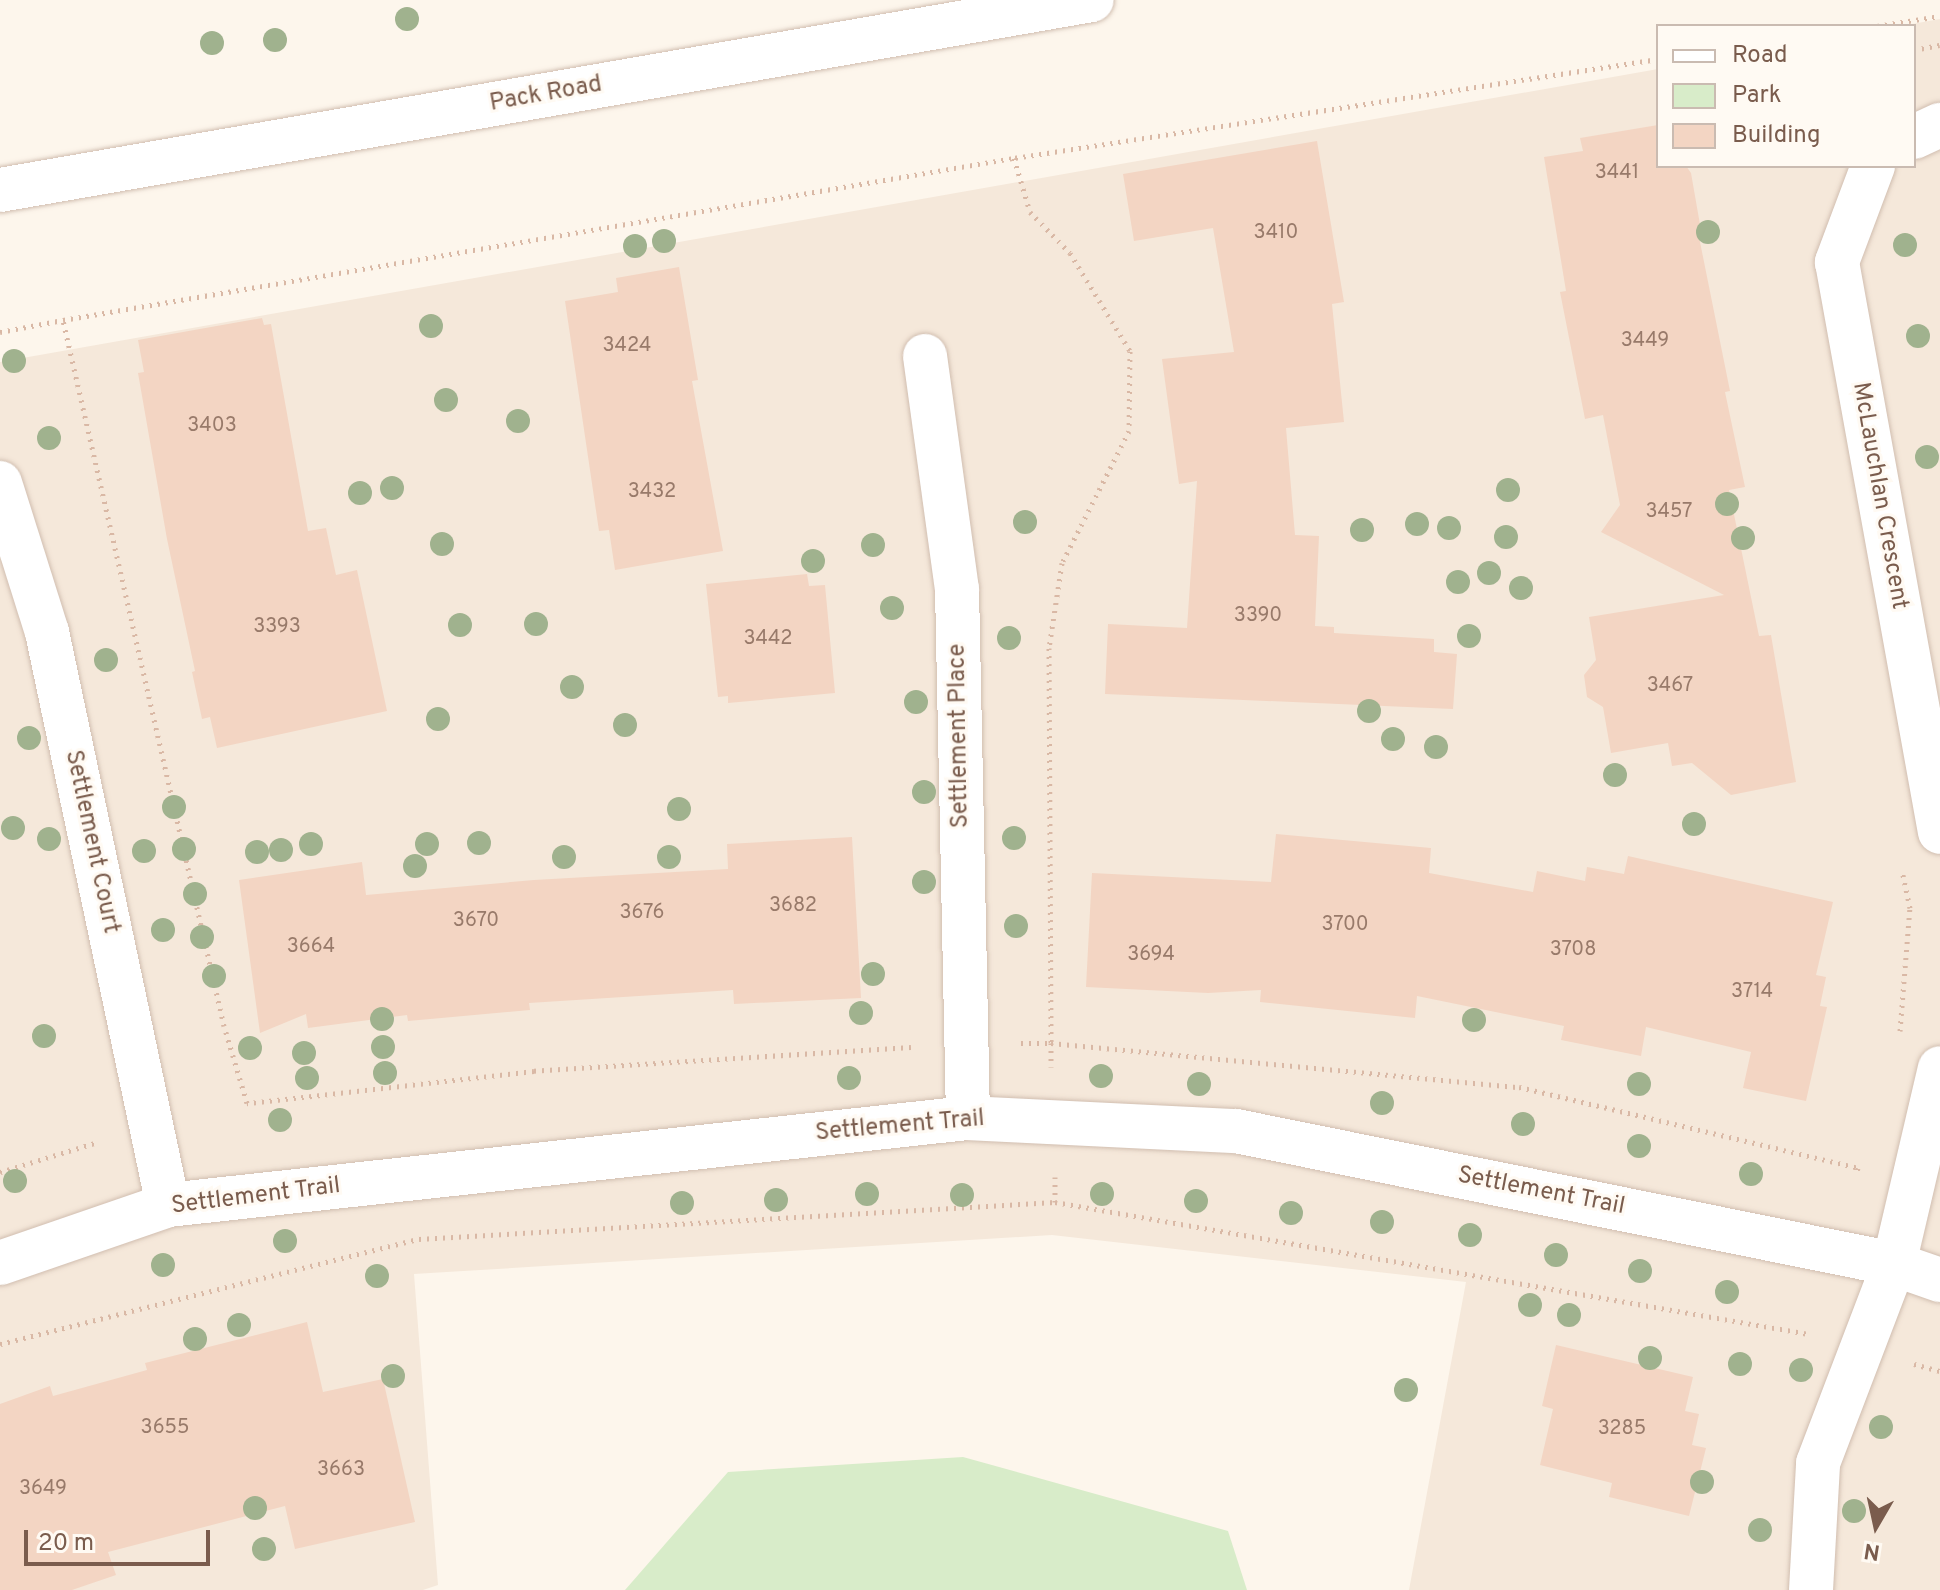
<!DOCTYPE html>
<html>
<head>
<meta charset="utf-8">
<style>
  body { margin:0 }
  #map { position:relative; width:1940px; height:1590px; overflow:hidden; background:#fdf6ec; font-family:Overpass,sans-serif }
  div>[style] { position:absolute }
  .residential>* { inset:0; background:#f5e8da }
  .green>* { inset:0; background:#d8ecc9 }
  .building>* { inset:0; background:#f3d5c3 }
  .path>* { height:5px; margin-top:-2.5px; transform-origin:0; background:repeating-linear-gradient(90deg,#d9b8a5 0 2px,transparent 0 8px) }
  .roads { filter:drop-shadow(0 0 2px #d1beb0) drop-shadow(0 0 2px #d1beb0) }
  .street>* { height:44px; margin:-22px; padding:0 22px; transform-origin:22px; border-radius:22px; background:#fff }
  .secondary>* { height:44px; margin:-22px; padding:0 22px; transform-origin:22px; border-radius:22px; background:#fff }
  .trees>* { width:24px; height:24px; margin:-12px; border-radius:50%; background:#a0b28e }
  span { translate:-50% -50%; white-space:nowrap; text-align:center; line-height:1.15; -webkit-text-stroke:6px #fffaf3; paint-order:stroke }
  .number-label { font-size:20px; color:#987a6a }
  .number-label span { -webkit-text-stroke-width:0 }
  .street-label { font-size:24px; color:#7a5c4d }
  .legend { position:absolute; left:1656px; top:24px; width:260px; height:144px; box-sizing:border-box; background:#fffaf3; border:2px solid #cabbb1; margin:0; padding:10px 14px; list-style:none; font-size:24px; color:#7a5c4d }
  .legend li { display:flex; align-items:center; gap:16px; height:40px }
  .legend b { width:40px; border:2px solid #cabbb1 }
  .north { position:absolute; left:1836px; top:1486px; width:80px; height:80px; -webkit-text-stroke:6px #fffaf3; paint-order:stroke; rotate:189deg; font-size:22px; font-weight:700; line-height:32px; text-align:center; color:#7a5c4d }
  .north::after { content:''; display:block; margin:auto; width:28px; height:36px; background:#7a5c4d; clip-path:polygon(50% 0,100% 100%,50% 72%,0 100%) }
  .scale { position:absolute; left:24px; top:1530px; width:186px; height:36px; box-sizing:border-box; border:4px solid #7a5c4d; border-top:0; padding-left:10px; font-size:24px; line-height:28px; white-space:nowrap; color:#7a5c4d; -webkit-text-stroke:6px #fffaf3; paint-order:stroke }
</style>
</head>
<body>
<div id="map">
  <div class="residential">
    <div style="clip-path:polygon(1940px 19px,1940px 1590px,1409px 1590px,1466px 1282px,1052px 1235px,414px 1274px,438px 1585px,423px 1590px,0 1590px,0 362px,1658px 69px,1658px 166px,1914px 166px,1914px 26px,1901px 26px)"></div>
  </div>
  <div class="green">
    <div style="clip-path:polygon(963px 1457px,1228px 1531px,1247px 1590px,625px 1590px,728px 1472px)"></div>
  </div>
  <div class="building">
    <div style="clip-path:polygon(1658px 125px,1658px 166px,1686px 166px,1691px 173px,1702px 236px,1699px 237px,1730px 391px,1725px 392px,1745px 487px,1729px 490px,1759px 636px,1771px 635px,1796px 782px,1731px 795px,1692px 763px,1672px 766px,1668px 743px,1611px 753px,1603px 707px,1587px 697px,1584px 675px,1596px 660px,1589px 617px,1724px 595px,1601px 532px,1620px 505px,1603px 415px,1585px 419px,1560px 292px,1566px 291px,1544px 157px,1583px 151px,1580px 138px)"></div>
    <div style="clip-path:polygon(1317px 141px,1344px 302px,1332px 304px,1344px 422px,1286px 428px,1295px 535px,1319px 536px,1315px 626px,1334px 627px,1334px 633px,1434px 639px,1434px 652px,1457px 654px,1453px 709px,1105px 694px,1108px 624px,1187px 628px,1197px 481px,1179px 484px,1162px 359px,1234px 352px,1213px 228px,1134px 241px,1123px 174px)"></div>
    <div style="clip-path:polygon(679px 267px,698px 380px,692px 381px,723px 551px,615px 570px,609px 530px,599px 531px,565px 301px,618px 292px,616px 278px)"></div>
    <div style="clip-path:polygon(262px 318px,264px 325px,271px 324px,308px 531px,326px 528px,336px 575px,357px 570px,387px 711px,217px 748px,210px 717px,202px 719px,192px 672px,195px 671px,167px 539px,138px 373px,144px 372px,138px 340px)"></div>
    <div style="clip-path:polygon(807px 574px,809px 586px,825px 585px,835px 693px,728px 703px,728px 696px,718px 697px,706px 584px)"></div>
    <div style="clip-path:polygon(1276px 834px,1431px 848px,1429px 873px,1533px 892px,1537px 871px,1585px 881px,1587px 867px,1624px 874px,1628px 856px,1833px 902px,1816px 975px,1826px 977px,1820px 1006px,1827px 1007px,1806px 1101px,1743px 1088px,1751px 1052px,1646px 1027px,1641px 1056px,1561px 1040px,1564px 1026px,1417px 996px,1415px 1018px,1260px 1002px,1261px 990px,1208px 993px,1086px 987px,1092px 873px,1271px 882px)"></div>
    <div style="clip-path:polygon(852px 837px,861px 998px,734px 1004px,733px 990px,529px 1003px,530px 1010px,408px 1021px,407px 1015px,308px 1028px,306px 1014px,260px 1033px,239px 880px,362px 862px,366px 895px,534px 880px,728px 869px,727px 844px)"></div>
    <div style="clip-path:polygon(307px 1322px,323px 1392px,383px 1379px,415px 1522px,295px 1549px,285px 1506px,108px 1552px,116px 1575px,72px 1590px,0 1590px,0 1404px,50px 1386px,53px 1396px,147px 1370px,145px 1363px)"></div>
    <div style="clip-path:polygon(1556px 1345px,1693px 1377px,1685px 1411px,1699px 1414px,1692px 1445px,1706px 1448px,1689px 1516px,1609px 1497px,1612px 1483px,1540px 1465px,1553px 1409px,1542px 1406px)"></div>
  </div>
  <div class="path">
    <div style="left:1877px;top:26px;width:64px;rotate:-9deg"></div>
    <div style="left:1914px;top:50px;width:26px;rotate:-11deg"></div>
    <div style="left:1658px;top:59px;width:652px;rotate:171.26deg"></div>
    <div style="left:1014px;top:158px;width:56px;rotate:73.5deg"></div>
    <div style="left:1030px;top:212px;width:57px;rotate:45.7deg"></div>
    <div style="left:1070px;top:253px;width:115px;rotate:58.5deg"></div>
    <div style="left:1130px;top:351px;width:80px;rotate:90.7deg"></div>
    <div style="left:1129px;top:431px;width:148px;rotate:116.9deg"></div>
    <div style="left:1062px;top:563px;width:86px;rotate:98.7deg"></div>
    <div style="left:1049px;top:648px;width:395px;rotate:89.7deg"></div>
    <div style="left:1051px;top:1043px;width:470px;rotate:5.4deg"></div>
    <div style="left:1519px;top:1087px;width:349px;rotate:13.4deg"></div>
    <div style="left:1858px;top:1168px;width:3px;rotate:108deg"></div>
    <div style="left:0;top:332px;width:64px;rotate:-10.8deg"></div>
    <div style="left:1900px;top:1031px;width:123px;rotate:-85.4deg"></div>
    <div style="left:1910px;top:908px;width:38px;rotate:-102deg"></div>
    <div style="left:1021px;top:1043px;width:30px"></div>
    <div style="left:1051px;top:1043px;width:24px;rotate:90deg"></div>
    <div style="left:911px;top:1047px;width:378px;rotate:176.4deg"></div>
    <div style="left:534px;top:1071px;width:289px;rotate:173.6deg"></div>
    <div style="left:247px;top:1103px;width:80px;rotate:-106.6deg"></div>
    <div style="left:224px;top:1026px;width:724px;rotate:-102.85deg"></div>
    <div style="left:63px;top:320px;width:965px;rotate:-9.67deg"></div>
    <div style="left:0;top:1172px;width:102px;rotate:-17deg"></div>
    <div style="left:1055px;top:1177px;width:25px;rotate:90deg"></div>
    <div style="left:1055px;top:1202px;width:765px;rotate:9.93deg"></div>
    <div style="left:0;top:1344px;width:432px;rotate:-14.1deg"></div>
    <div style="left:419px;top:1239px;width:637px;rotate:-3.33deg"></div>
    <div style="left:1914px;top:1364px;width:27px;rotate:15deg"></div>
  </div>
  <div class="roads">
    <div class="street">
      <div style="left:1914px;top:137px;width:29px;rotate:-25deg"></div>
      <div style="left:1873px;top:166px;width:103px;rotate:110.6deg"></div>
      <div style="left:1837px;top:262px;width:579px;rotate:79.76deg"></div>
      <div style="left:925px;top:356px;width:235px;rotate:82.2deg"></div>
      <div style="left:957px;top:589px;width:529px;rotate:88.81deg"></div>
      <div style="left:0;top:483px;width:156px;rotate:72.5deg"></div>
      <div style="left:47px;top:632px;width:586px;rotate:78.08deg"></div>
      <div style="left:1811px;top:1590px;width:127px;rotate:-86.8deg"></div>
      <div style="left:1818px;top:1463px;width:213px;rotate:-69.1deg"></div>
      <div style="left:1894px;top:1264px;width:201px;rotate:-76.8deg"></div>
    </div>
    <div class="secondary">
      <div style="left:0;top:190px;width:1108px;rotate:-9.87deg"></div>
      <div style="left:0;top:1263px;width:178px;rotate:-19deg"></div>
      <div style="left:168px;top:1205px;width:805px;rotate:-6.21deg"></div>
      <div style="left:968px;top:1118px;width:268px;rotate:2.8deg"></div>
      <div style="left:1236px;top:1131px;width:671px;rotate:11.43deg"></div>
      <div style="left:1894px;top:1264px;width:49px;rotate:19.2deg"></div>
    </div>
  </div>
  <div class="trees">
    <div style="left:407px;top:19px"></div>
    <div style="left:275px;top:40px"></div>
    <div style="left:212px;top:43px"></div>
    <div style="left:1708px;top:232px"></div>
    <div style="left:664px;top:241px"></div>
    <div style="left:1905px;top:245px"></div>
    <div style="left:635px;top:246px"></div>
    <div style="left:431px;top:326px"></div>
    <div style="left:1918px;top:336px"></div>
    <div style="left:14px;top:361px"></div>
    <div style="left:446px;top:400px"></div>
    <div style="left:518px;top:421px"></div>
    <div style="left:49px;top:438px"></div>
    <div style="left:1927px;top:457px"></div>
    <div style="left:392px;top:488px"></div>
    <div style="left:1508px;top:490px"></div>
    <div style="left:360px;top:493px"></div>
    <div style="left:1727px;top:504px"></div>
    <div style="left:1025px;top:522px"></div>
    <div style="left:1417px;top:524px"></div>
    <div style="left:1449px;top:528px"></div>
    <div style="left:1362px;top:530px"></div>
    <div style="left:1506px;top:537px"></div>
    <div style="left:1743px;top:538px"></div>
    <div style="left:442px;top:544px"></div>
    <div style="left:873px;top:545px"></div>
    <div style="left:813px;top:561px"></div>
    <div style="left:1489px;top:573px"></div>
    <div style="left:1458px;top:582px"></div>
    <div style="left:1521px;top:588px"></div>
    <div style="left:892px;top:608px"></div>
    <div style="left:536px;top:624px"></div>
    <div style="left:460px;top:625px"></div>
    <div style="left:1469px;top:636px"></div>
    <div style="left:1009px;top:638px"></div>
    <div style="left:106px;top:660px"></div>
    <div style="left:572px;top:687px"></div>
    <div style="left:916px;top:702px"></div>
    <div style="left:1369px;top:711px"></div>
    <div style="left:438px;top:719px"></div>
    <div style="left:625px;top:725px"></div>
    <div style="left:29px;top:738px"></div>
    <div style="left:1393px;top:739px"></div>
    <div style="left:1436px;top:747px"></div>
    <div style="left:1615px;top:775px"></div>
    <div style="left:924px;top:792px"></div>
    <div style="left:174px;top:807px"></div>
    <div style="left:679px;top:809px"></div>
    <div style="left:1694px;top:824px"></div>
    <div style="left:13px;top:828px"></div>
    <div style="left:1014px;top:838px"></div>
    <div style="left:49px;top:839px"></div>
    <div style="left:479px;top:843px"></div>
    <div style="left:311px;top:844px"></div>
    <div style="left:427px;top:844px"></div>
    <div style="left:184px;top:849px"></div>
    <div style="left:281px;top:850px"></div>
    <div style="left:144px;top:851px"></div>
    <div style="left:257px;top:852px"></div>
    <div style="left:564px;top:857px"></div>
    <div style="left:669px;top:857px"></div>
    <div style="left:415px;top:866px"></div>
    <div style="left:924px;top:882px"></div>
    <div style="left:195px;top:894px"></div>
    <div style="left:1016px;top:926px"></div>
    <div style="left:163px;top:930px"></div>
    <div style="left:202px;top:937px"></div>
    <div style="left:873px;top:974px"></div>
    <div style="left:214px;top:976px"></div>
    <div style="left:861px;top:1013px"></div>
    <div style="left:382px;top:1019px"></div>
    <div style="left:1474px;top:1020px"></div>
    <div style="left:44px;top:1036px"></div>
    <div style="left:383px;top:1047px"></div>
    <div style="left:250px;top:1048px"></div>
    <div style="left:304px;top:1053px"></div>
    <div style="left:385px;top:1073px"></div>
    <div style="left:1101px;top:1076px"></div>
    <div style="left:307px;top:1078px"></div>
    <div style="left:849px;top:1078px"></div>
    <div style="left:1199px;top:1084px"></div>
    <div style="left:1639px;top:1084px"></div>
    <div style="left:1382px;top:1103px"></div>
    <div style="left:280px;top:1120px"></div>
    <div style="left:1523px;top:1124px"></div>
    <div style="left:1639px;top:1146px"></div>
    <div style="left:1751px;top:1174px"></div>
    <div style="left:15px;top:1181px"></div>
    <div style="left:867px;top:1194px"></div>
    <div style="left:1102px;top:1194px"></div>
    <div style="left:962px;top:1195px"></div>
    <div style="left:776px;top:1200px"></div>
    <div style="left:1196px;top:1201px"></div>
    <div style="left:682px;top:1203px"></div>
    <div style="left:1291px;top:1213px"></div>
    <div style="left:1382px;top:1222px"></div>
    <div style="left:1470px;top:1235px"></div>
    <div style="left:285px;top:1241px"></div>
    <div style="left:1556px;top:1255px"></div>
    <div style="left:163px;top:1265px"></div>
    <div style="left:1640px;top:1271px"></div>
    <div style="left:377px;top:1276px"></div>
    <div style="left:1727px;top:1292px"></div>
    <div style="left:1530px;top:1305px"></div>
    <div style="left:1569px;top:1315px"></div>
    <div style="left:239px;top:1325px"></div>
    <div style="left:195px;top:1339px"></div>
    <div style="left:1650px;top:1358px"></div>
    <div style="left:1740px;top:1364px"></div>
    <div style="left:1801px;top:1370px"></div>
    <div style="left:393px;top:1376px"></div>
    <div style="left:1406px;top:1390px"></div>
    <div style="left:1881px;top:1427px"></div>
    <div style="left:1702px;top:1482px"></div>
    <div style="left:255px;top:1508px"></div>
    <div style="left:1854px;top:1511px"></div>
    <div style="left:1760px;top:1530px"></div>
    <div style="left:264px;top:1549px"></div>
  </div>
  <div class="number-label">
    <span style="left:1617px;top:173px">3441</span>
    <span style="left:1276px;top:233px">3410</span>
    <span style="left:1645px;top:341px">3449</span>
    <span style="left:627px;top:346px">3424</span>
    <span style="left:212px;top:426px">3403</span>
    <span style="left:652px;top:492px">3432</span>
    <span style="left:1669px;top:512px">3457</span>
    <span style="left:1258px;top:616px">3390</span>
    <span style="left:277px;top:627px">3393</span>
    <span style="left:768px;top:639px">3442</span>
    <span style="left:1670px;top:686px">3467</span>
    <span style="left:793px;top:906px">3682</span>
    <span style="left:642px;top:913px">3676</span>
    <span style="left:476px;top:921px">3670</span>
    <span style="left:1345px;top:925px">3700</span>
    <span style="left:311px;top:947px">3664</span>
    <span style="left:1573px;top:950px">3708</span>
    <span style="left:1151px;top:955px">3694</span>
    <span style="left:1752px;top:992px">3714</span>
    <span style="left:165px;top:1428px">3655</span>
    <span style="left:1622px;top:1429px">3285</span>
    <span style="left:341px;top:1470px">3663</span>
    <span style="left:43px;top:1489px">3649</span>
  </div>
  <div class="street-label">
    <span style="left:546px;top:95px;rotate:-10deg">Pack Road</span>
    <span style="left:1879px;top:496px;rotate:80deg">McLauchlan Crescent</span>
    <span style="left:960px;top:736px;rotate:-91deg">Settlement Place</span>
    <span style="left:91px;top:842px;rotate:78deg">Settlement Court</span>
    <span style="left:900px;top:1127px;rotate:-5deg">Settlement Trail</span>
    <span style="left:1541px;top:1192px;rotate:11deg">Settlement Trail</span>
    <span style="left:256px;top:1197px;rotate:-7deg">Settlement Trail</span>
  </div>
  <ul class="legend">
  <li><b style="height:10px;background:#fff"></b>Road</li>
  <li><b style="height:22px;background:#d8ecc9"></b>Park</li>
  <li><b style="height:22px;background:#f3d5c3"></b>Building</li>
  </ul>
  <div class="north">N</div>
  <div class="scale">20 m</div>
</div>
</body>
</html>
